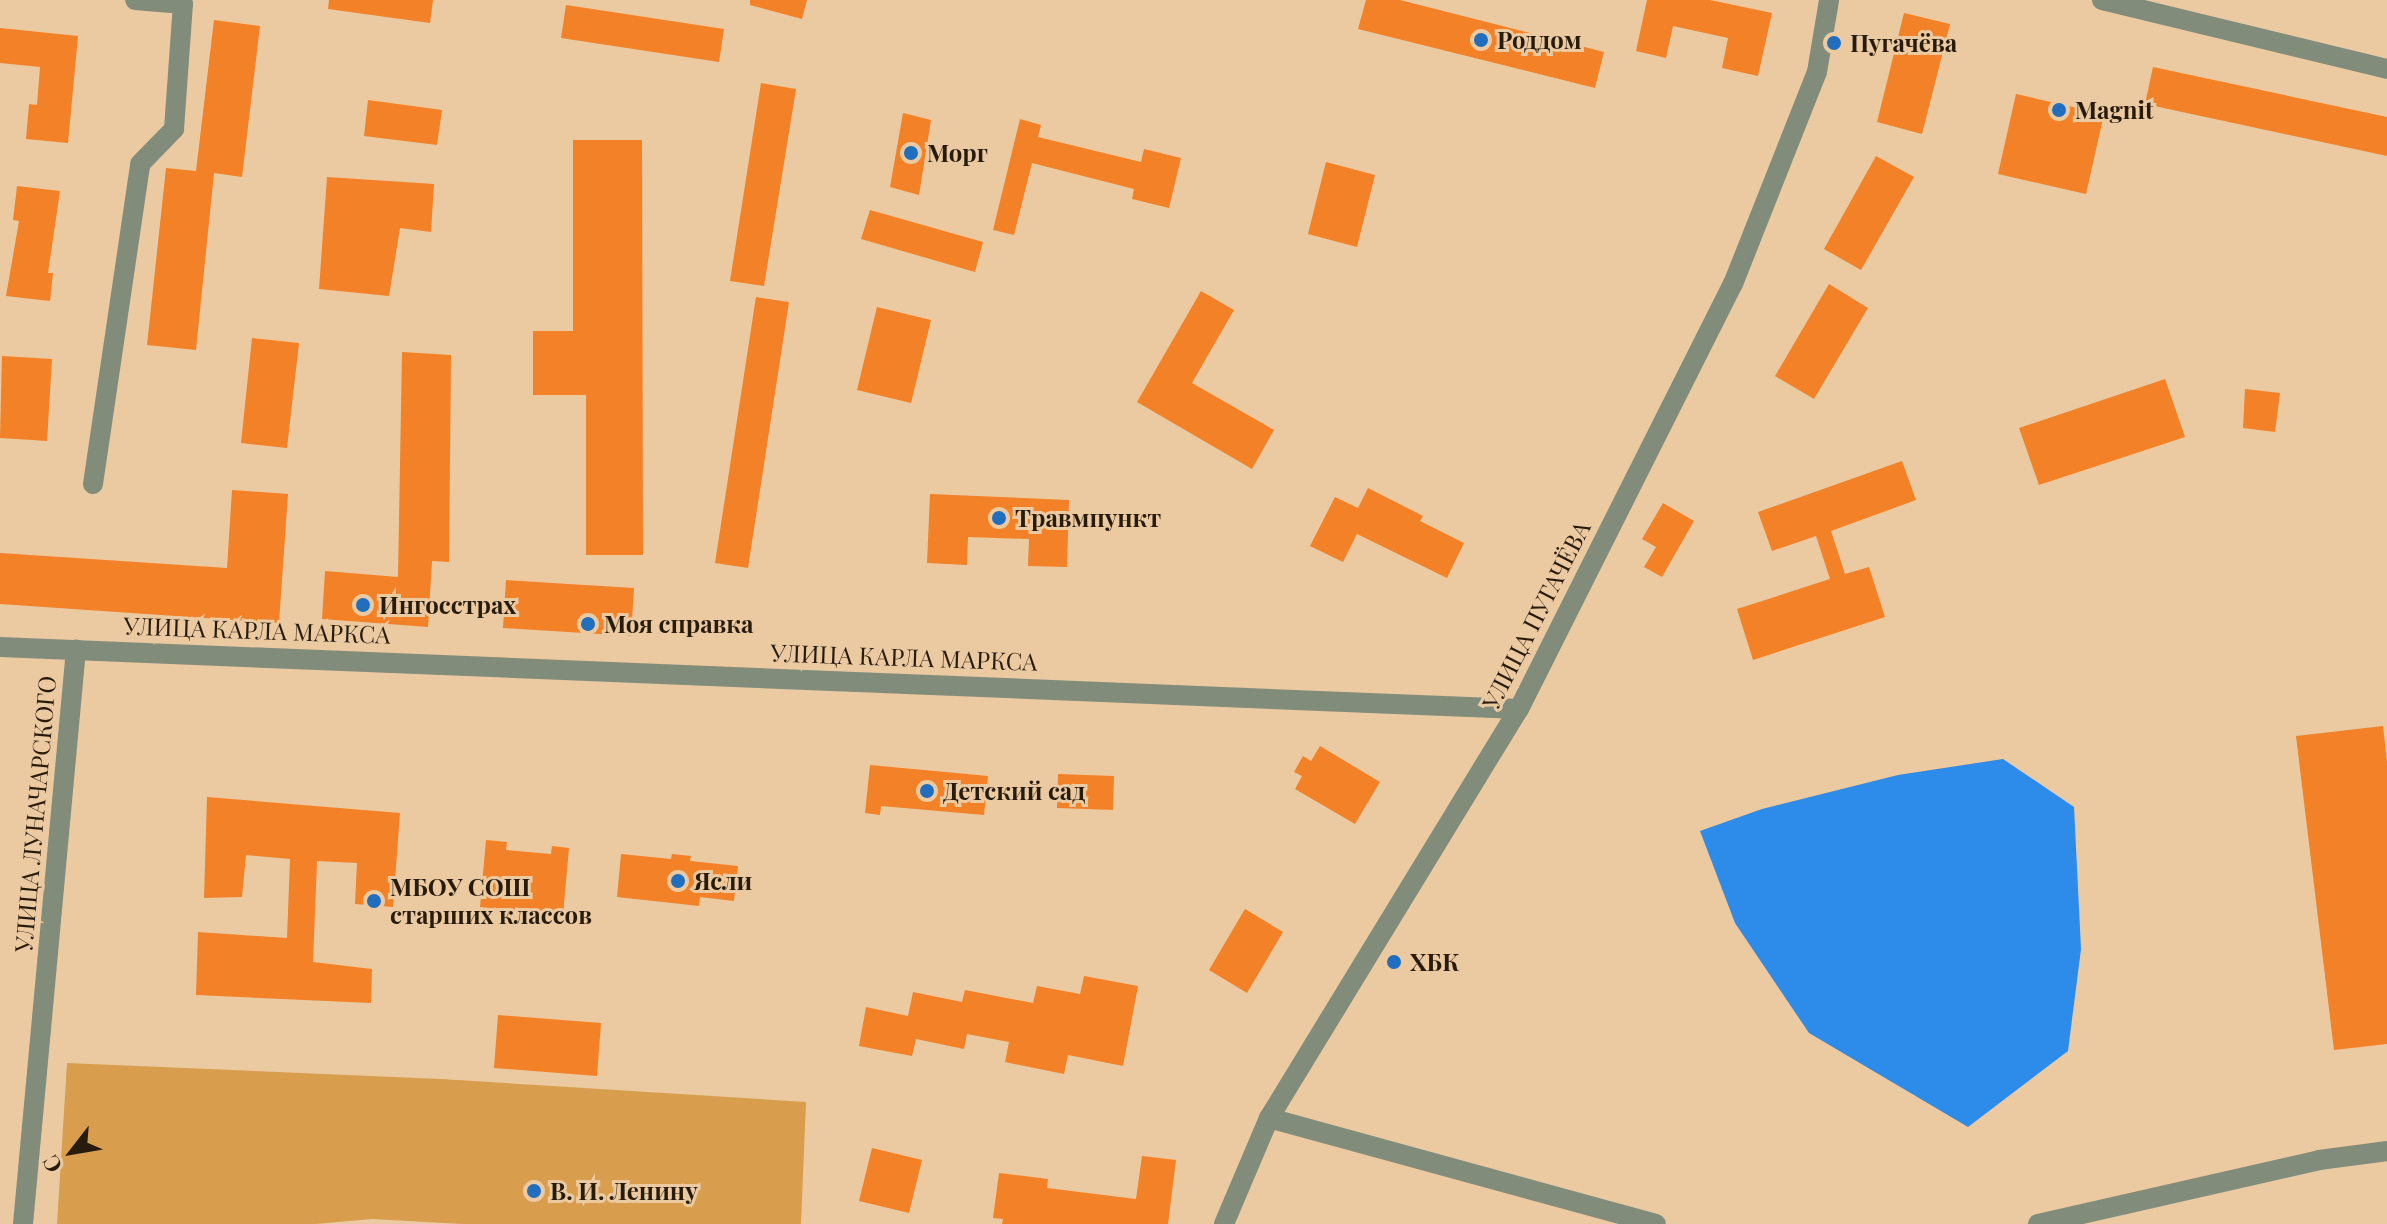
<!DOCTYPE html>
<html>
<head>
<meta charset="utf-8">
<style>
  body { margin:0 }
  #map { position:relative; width:2387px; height:1224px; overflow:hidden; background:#ebcaa2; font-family:"Playfair Display",serif }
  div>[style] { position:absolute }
  .green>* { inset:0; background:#d89e4e }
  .water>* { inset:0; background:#2d8bea }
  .building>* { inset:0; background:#f28128 }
  .minor>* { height:20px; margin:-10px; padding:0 10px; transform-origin:10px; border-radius:10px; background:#818c7a }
  .tertiary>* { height:20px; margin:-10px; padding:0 10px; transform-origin:10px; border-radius:10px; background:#818c7a }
  .dots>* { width:22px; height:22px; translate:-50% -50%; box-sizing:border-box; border:4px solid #ebcaa2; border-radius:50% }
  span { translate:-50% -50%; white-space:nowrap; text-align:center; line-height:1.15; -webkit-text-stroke:6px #ebcaa2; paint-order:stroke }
  .poi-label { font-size:24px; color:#271b0c; font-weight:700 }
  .left { translate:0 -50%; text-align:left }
  .street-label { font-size:24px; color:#271b0c }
  .north { position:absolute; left:32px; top:1112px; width:80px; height:80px; -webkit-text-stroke:6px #ebcaa2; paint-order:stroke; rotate:239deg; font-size:22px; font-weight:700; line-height:32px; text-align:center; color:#271b0c }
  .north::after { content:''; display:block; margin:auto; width:28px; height:36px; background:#271b0c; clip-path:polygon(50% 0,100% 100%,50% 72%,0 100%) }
</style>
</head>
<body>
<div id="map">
  <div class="green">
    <div style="clip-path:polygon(67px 1063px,441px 1079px,806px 1102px,801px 1224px,463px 1224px,372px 1219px,315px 1224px,57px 1224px)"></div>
  </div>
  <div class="water">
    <div style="clip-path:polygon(2003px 759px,2074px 807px,2081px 949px,2068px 1051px,1968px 1127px,1809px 1033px,1735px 923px,1700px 831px,1762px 809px,1898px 775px)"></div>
  </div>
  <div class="building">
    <div style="clip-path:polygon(329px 0,433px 0,430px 23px,328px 9px)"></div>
    <div style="clip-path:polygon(750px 0,807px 0,802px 19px,750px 5px)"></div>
    <div style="clip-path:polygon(1366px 0,1400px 0,1604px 52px,1595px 88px,1358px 29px)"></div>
    <div style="clip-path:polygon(1647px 0,1710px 0,1772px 13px,1758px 76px,1722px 68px,1728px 38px,1673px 26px,1666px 58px,1636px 51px)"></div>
    <div style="clip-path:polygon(566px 5px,724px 29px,719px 62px,561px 38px)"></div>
    <div style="clip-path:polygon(1904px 13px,1950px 24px,1922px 134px,1877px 122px)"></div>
    <div style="clip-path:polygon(214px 20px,260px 26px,242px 177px,214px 173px,196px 350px,147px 345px,166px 168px,196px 171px)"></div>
    <div style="clip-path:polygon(0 28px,78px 36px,68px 143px,26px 139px,29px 104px,37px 105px,40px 67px,0 63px)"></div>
    <div style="clip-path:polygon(2153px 67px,2387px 117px,2387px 156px,2145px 104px)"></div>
    <div style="clip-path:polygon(761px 83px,796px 89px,764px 286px,730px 281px)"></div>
    <div style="clip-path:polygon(2016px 94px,2104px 114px,2086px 194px,1998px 174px)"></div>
    <div style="clip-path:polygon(368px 100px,442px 110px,437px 145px,364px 136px)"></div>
    <div style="clip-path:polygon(903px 113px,931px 120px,919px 195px,890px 187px)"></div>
    <div style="clip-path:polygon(1020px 119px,1041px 125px,1038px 137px,1141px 162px,1144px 149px,1181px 158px,1169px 208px,1132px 199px,1134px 189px,1032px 163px,1014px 235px,993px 230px)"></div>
    <div style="clip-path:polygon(573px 140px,642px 140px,643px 555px,586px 555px,586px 395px,533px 395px,533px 331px,573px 331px)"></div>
    <div style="clip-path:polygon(1876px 156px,1914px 177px,1861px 270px,1824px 249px)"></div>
    <div style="clip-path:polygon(1326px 162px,1375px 175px,1357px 247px,1308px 234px)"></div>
    <div style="clip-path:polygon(327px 177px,434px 184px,431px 232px,400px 228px,389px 296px,319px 289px)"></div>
    <div style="clip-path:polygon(17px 186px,60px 191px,48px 273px,53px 273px,50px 301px,6px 296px,19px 221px,13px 220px)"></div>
    <div style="clip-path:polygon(870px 210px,983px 242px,975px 272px,861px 239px)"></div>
    <div style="clip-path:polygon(1829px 284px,1868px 308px,1814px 399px,1775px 376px)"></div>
    <div style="clip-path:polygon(1201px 291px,1234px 310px,1192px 383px,1274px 430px,1252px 469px,1137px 402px)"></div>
    <div style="clip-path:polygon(756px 297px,789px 302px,748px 568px,715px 563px)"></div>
    <div style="clip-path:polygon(877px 307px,931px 320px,911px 403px,857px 390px)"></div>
    <div style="clip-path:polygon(252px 338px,299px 343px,287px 448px,241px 443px)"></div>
    <div style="clip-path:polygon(402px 352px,451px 355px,449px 562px,432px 561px,428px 627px,322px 619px,325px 571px,398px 577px)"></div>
    <div style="clip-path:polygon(2px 356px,52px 359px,47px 441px,0 438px)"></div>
    <div style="clip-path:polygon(2165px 379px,2185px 437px,2039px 485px,2019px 428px)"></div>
    <div style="clip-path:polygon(2245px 389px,2280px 393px,2275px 432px,2243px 428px)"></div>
    <div style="clip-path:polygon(1902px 461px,1916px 500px,1831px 531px,1845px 574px,1869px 567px,1885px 617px,1753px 660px,1737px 609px,1830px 579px,1816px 536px,1772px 551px,1758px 512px)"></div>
    <div style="clip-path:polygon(1368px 488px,1423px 516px,1420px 521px,1464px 543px,1447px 578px,1357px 534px,1343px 562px,1310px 546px,1335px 497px,1358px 508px)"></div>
    <div style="clip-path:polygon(232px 490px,288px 494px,279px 623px,0 604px,0 553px,227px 568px)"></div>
    <div style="clip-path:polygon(930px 494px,1069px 500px,1067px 567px,1028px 566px,1029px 539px,968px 537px,967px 565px,927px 563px)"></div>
    <div style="clip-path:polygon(1663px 503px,1694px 521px,1662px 577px,1644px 567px,1656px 547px,1642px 539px)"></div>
    <div style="clip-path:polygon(506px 580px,634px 588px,631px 636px,503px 628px)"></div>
    <div style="clip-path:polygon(2383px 726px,2387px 762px,2387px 1044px,2334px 1050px,2296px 736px)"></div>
    <div style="clip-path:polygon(1320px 746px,1380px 782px,1355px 824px,1295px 789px,1302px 776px,1294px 772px,1303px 756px,1311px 761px)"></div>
    <div style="clip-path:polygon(870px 765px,988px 776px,984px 815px,881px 806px,880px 815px,865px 813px)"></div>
    <div style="clip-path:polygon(1058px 774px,1114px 776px,1113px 810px,1057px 808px)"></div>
    <div style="clip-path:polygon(207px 797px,400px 813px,393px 907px,355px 904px,357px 863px,317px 861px,313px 962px,372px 969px,371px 1003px,196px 995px,198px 932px,287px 938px,290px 859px,246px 855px,242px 897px,204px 898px)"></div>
    <div style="clip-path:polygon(486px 840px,507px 842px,506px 850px,551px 854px,552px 846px,569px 848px,563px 915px,480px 907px)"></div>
    <div style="clip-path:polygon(621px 854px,671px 859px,672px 854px,691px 856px,690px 861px,738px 866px,734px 901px,700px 897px,699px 906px,617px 897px)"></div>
    <div style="clip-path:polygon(1245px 909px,1283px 932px,1247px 993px,1209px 970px)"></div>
    <div style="clip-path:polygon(1084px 976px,1138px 986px,1123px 1066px,1068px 1055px,1064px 1074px,1005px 1062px,1009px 1042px,967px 1034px,964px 1049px,916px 1039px,912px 1056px,859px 1046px,866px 1007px,908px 1016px,913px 992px,962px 1002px,965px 990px,1033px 1003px,1037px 986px,1080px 994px)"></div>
    <div style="clip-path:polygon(498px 1015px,601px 1023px,597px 1076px,494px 1068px)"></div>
    <div style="clip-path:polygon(872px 1148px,922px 1160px,909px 1213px,859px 1201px)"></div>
    <div style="clip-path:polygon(1142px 1156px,1176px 1160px,1168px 1224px,1002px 1224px,1003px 1219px,993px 1218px,999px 1173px,1048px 1179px,1047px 1188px,1136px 1199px)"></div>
  </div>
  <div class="minor">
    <div style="left:2102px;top:0;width:293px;rotate:13.6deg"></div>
    <div style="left:93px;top:484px;width:323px;rotate:-81.6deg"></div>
    <div style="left:140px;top:164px;width:49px;rotate:-45.8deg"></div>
    <div style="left:174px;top:129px;width:125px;rotate:-85.9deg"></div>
    <div style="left:183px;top:4px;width:48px;rotate:-175.2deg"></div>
    <div style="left:0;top:647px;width:1520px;rotate:2.34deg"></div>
    <div style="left:1269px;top:1118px;width:401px;rotate:15.3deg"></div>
    <div style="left:23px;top:1224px;width:577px;rotate:-84.73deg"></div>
    <div style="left:2038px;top:1224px;width:288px;rotate:-12.8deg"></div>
    <div style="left:2319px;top:1160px;width:69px;rotate:-7.5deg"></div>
  </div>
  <div class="tertiary">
    <div style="left:1224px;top:1224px;width:115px;rotate:-67deg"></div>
    <div style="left:1269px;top:1118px;width:479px;rotate:-58.6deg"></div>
    <div style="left:1519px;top:709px;width:476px;rotate:-63.3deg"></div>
    <div style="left:1733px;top:284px;width:228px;rotate:-68.4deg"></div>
    <div style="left:1817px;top:72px;width:73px;rotate:-80.5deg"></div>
  </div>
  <div class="dots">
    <div style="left:1481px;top:40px;background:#206ebd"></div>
    <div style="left:1834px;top:43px;background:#206ebd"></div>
    <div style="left:2059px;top:110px;background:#206ebd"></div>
    <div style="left:911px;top:153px;background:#206ebd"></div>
    <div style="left:999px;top:518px;background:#206ebd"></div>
    <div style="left:363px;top:605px;background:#206ebd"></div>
    <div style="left:588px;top:624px;background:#206ebd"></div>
    <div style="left:927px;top:791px;background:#206ebd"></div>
    <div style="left:678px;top:881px;background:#206ebd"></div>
    <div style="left:374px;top:901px;background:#206ebd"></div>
    <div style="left:1394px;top:962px;background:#206ebd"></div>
    <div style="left:534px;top:1191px;background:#206ebd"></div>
  </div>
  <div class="poi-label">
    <span class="left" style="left:1497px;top:40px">Роддом</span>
    <span class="left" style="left:1850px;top:43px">Пугачёва</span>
    <span class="left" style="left:2075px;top:110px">Magnit</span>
    <span class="left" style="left:927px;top:153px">Морг</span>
    <span class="left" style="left:1015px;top:518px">Травмпункт</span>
    <span class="left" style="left:379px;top:605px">Ингосстрах</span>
    <span class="left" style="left:604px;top:624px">Моя справка</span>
    <span class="left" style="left:943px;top:791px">Детский сад</span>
    <span class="left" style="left:694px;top:881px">Ясли</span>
    <span class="left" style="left:390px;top:901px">МБОУ СОШ<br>старших классов</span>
    <span class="left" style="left:1410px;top:962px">ХБК</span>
    <span class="left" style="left:550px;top:1191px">В. И. Ленину</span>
  </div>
  <div class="street-label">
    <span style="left:1536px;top:615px;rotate:-63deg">УЛИЦА ПУГАЧЁВА</span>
    <span style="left:257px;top:630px;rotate:2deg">УЛИЦА КАРЛА МАРКСА</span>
    <span style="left:904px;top:657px;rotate:2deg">УЛИЦА КАРЛА МАРКСА</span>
    <span style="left:35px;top:814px;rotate:-85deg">УЛИЦА ЛУНАЧАРСКОГО</span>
  </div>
  <div class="north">С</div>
</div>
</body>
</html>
